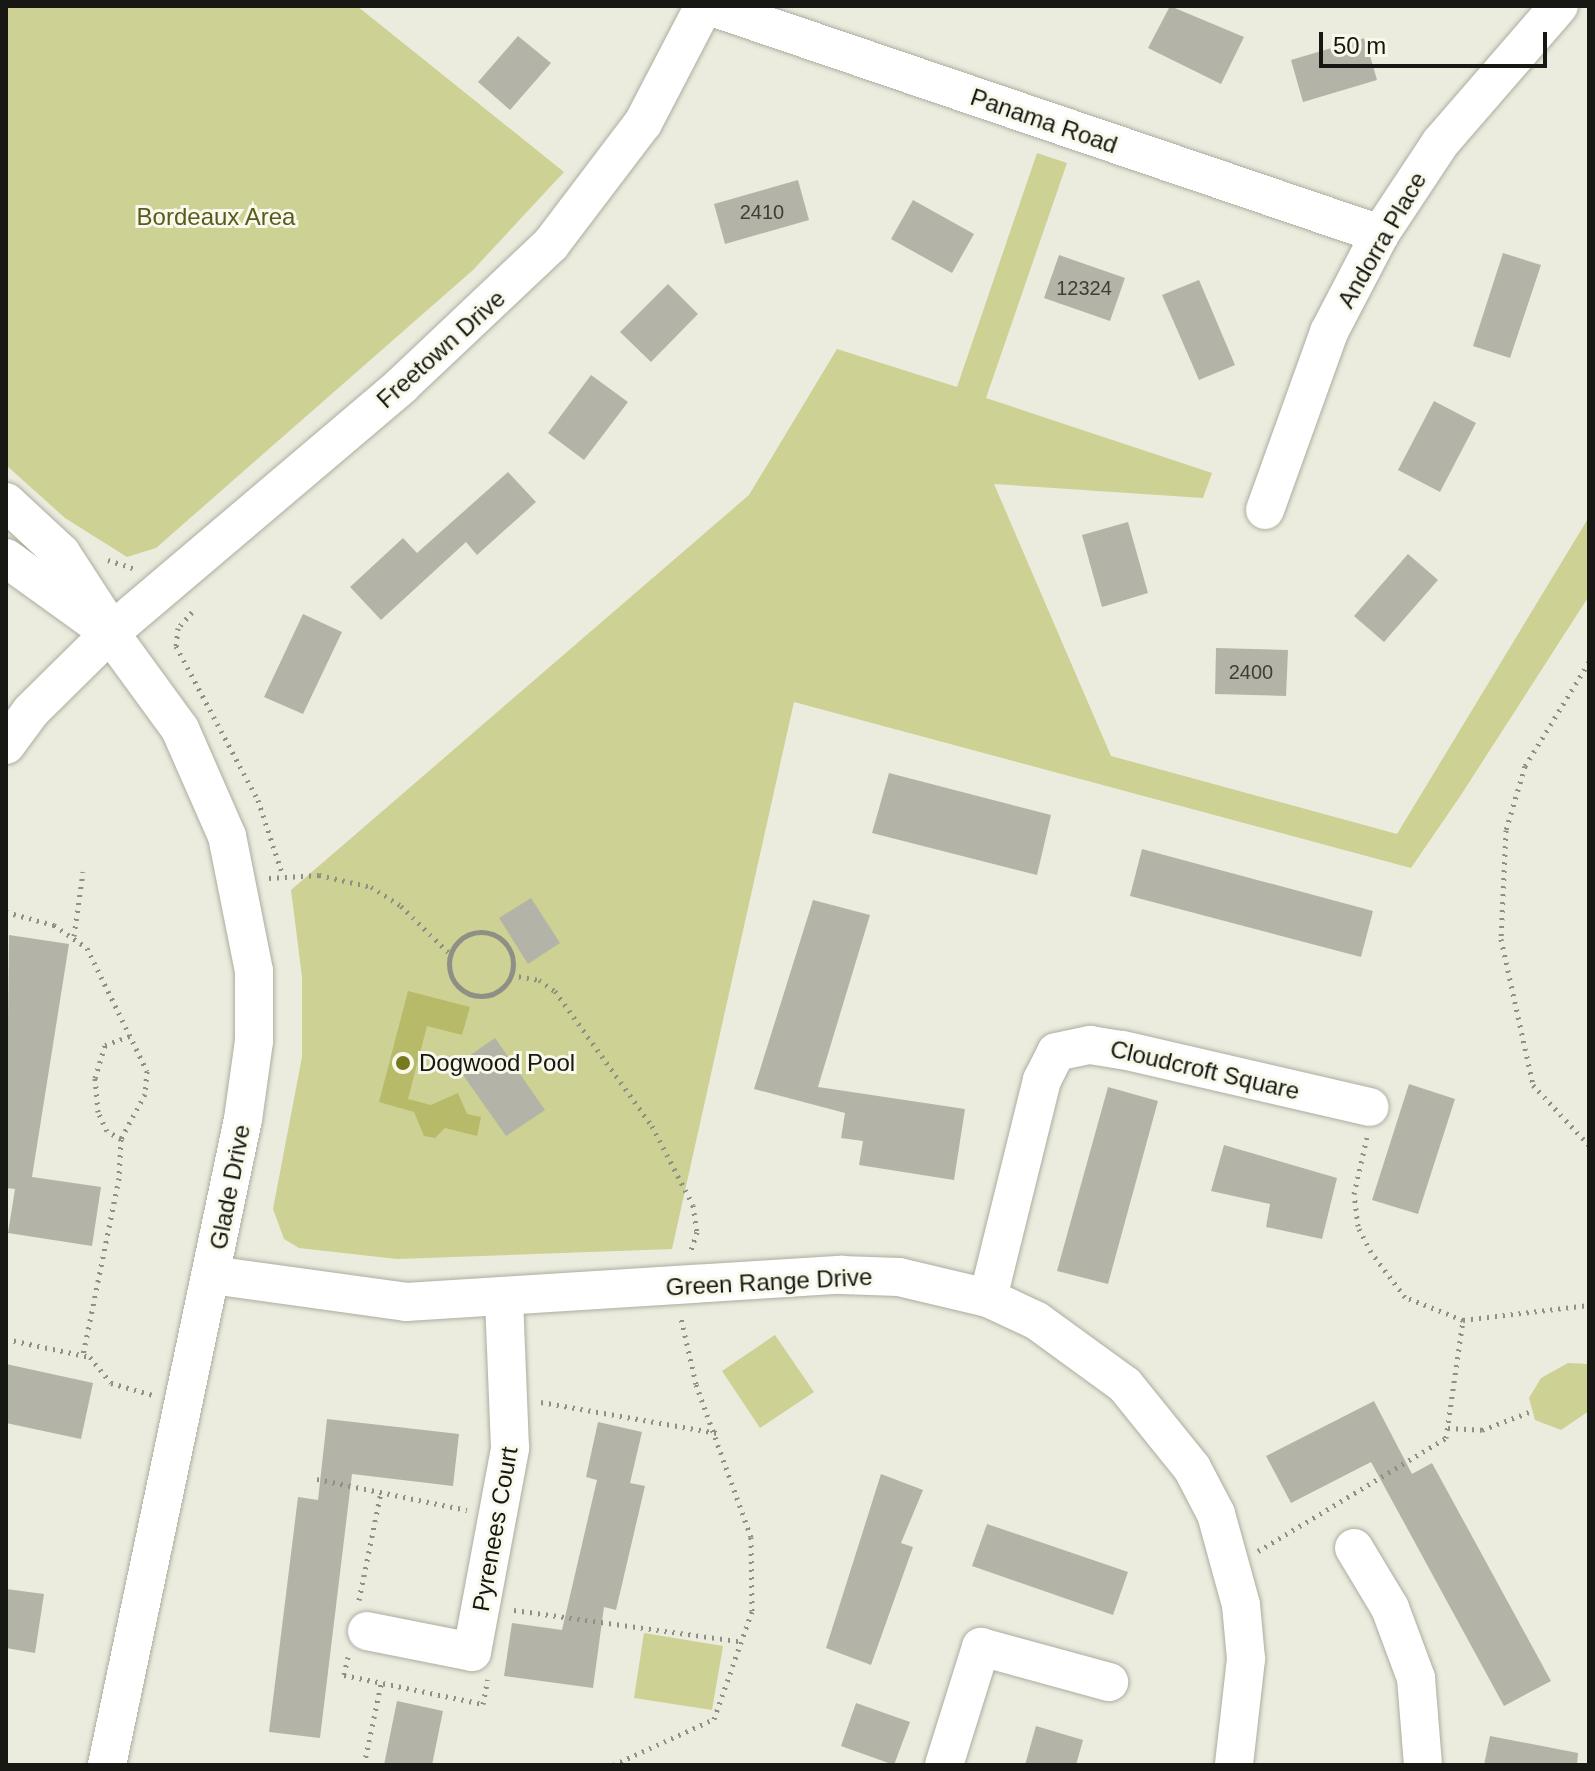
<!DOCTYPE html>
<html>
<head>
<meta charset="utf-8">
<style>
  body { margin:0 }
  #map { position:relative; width:1595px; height:1771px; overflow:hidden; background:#ebecde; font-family:Arial,sans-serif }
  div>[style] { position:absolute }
  .green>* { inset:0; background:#cdd193 }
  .water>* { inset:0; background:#b7ba69 }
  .building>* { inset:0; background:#b3b4a7 }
  .path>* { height:5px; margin-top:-2.5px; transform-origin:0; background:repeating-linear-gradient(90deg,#8e8f85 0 2px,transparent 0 8px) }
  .path>.ring { margin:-2.5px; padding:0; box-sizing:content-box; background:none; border:5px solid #8e8f85; border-radius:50% }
  .roads { filter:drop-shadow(0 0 2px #acada0) drop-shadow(0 0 2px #acada0) }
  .minor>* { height:38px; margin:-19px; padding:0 19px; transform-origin:19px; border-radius:19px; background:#fff }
  .dots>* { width:22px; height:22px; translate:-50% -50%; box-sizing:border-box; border:4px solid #f8f9eb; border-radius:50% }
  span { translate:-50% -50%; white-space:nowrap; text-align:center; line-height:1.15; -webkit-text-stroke:6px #f8f9eb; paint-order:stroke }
  .number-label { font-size:20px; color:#3e3e38 }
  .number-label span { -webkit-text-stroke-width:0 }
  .street-label { font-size:24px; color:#171713 }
  .park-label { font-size:24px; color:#585a1e }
  .poi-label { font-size:24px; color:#171713 }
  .left { translate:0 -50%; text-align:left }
  .frame { position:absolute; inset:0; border:8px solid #171713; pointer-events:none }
  .scale { position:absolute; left:1319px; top:32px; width:228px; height:36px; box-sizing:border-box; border:4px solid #171713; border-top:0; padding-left:10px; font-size:24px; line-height:28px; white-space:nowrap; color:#171713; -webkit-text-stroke:6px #f8f9eb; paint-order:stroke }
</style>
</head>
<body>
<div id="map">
  <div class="green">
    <div style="clip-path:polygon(6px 6px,357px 6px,564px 172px,473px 270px,156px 548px,127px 557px,65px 518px,6px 465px)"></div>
    <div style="clip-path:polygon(1037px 153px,1067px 163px,986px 398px,1212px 473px,1203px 498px,994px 484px,1111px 756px,1397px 834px,1589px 517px,1589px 596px,1461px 795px,1411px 868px,794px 702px,672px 1249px,397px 1259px,299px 1248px,284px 1239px,273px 1209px,302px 1057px,302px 977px,291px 890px,749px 495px,837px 349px,957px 387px)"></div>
    <div style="clip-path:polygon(775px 1335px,814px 1392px,760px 1428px,722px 1371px)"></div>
    <div style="clip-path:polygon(1568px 1363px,1589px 1364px,1589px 1411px,1561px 1430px,1535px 1420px,1529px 1398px,1541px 1378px)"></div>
    <div style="clip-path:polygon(644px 1633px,723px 1646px,712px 1710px,634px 1698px)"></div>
  </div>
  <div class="water">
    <div style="clip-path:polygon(408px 991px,470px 1007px,462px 1035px,427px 1026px,408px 1099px,431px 1105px,458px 1093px,467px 1114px,481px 1117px,477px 1136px,445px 1128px,435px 1138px,424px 1136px,414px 1112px,379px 1102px)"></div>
  </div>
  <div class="building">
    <div style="clip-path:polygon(1170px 6px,1244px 37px,1221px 84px,1148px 48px)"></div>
    <div style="clip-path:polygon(518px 36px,551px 63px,510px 110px,478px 82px)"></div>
    <div style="clip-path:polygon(1365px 38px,1377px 80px,1303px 102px,1291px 60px)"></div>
    <div style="clip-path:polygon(798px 180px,809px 220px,725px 244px,714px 204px)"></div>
    <div style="clip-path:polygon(913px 200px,974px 234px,952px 273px,891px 239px)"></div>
    <div style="clip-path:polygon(1503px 253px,1541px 265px,1510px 358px,1473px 346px)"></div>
    <div style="clip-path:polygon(1059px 255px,1125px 278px,1110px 321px,1044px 298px)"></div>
    <div style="clip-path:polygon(1199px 280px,1235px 365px,1199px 380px,1162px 295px)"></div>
    <div style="clip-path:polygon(668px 284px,698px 314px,651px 362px,620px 332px)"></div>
    <div style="clip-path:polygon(591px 375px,628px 402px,584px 460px,548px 433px)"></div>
    <div style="clip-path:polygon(1434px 401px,1476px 423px,1440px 492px,1398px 470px)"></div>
    <div style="clip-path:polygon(508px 472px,536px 502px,477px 555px,466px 542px,381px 620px,350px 587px,403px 538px,417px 553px)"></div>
    <div style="clip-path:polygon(1128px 522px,1148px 593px,1102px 607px,1082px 535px)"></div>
    <div style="clip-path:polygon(1408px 554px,1438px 580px,1384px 642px,1354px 616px)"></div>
    <div style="clip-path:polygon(303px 614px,342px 632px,303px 714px,264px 697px)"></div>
    <div style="clip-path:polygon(1216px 648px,1288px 650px,1286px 696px,1215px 694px)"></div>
    <div style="clip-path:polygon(889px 773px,1051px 815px,1037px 875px,872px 833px)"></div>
    <div style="clip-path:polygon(1142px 849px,1373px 911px,1361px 957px,1130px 896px)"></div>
    <div style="clip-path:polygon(531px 898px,560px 943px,528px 964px,499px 918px)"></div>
    <div style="clip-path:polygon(813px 900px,870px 915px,818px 1087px,965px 1109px,954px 1180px,859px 1165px,863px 1141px,841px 1138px,845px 1113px,754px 1089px)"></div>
    <div style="clip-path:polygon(9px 935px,69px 944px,32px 1177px,101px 1187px,92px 1246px,8px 1233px,15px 1189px,6px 1188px)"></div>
    <div style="clip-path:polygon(495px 1038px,545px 1110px,506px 1136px,456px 1065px)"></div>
    <div style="clip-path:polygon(1409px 1084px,1455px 1099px,1418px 1214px,1372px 1200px)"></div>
    <div style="clip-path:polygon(1108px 1087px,1158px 1101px,1108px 1284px,1057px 1271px)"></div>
    <div style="clip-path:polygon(1224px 1145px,1337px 1178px,1322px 1239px,1266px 1227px,1270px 1204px,1211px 1191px)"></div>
    <div style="clip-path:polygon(6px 1364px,93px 1383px,81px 1439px,6px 1423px)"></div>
    <div style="clip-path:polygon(1374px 1401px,1412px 1474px,1432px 1463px,1551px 1681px,1504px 1706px,1371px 1462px,1291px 1503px,1266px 1456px)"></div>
    <div style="clip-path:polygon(327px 1419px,459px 1434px,453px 1486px,352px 1474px,320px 1738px,269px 1732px,298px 1497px,318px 1500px)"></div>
    <div style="clip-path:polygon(598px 1422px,642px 1432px,630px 1483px,645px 1486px,616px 1610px,604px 1607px,593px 1688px,504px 1676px,512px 1623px,562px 1630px,597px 1480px,586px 1477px)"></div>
    <div style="clip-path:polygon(881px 1474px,923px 1490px,901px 1543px,913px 1547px,871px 1665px,826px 1648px)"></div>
    <div style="clip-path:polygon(987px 1524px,1128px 1572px,1113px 1615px,972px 1566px)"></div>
    <div style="clip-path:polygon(6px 1589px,44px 1594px,35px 1653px,6px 1648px)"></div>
    <div style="clip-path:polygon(397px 1701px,443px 1711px,432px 1765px,384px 1765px)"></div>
    <div style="clip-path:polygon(856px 1703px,910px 1722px,894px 1765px,841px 1746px)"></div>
    <div style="clip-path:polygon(1036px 1726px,1083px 1740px,1076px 1765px,1025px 1765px)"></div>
    <div style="clip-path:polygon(1490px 1736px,1578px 1753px,1577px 1765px,1484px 1765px)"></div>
  </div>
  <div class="path">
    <div style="left:108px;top:560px;width:28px;rotate:18deg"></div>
    <div style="left:192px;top:612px;width:21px;rotate:131deg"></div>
    <div style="left:178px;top:628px;width:18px;rotate:96deg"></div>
    <div style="left:176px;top:646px;width:174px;rotate:62deg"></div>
    <div style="left:258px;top:800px;width:80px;rotate:71.8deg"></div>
    <div style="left:1589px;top:662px;width:122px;rotate:121.6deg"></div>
    <div style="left:1525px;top:766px;width:67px;rotate:106.5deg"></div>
    <div style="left:1506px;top:830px;width:109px;rotate:92.6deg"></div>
    <div style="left:1501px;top:939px;width:149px;rotate:77.6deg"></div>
    <div style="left:1533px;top:1085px;width:82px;rotate:47deg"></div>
    <div style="left:269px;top:878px;width:50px;rotate:-3.4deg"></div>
    <div style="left:319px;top:875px;width:53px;rotate:13deg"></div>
    <div style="left:371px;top:887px;width:36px;rotate:32deg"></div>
    <div style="left:401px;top:906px;width:69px;rotate:44.4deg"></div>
    <div style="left:6px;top:912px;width:50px;rotate:15.2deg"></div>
    <div style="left:54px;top:925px;width:40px;rotate:34.9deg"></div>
    <div style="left:87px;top:948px;width:137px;rotate:64deg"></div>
    <div style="left:147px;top:1071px;width:23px;rotate:95deg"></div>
    <div style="left:145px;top:1094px;width:51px;rotate:118.1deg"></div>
    <div style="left:121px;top:1139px;width:39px;rotate:93deg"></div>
    <div style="left:119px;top:1178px;width:181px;rotate:101.5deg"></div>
    <div class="ring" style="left:449px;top:932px;width:59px;height:59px"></div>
    <div style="left:74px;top:936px;width:65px;rotate:-82deg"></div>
    <div style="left:511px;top:975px;width:28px;rotate:10deg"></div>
    <div style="left:539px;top:980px;width:19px;rotate:35deg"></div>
    <div style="left:555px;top:991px;width:166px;rotate:54.3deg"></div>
    <div style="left:652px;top:1126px;width:89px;rotate:62.6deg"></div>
    <div style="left:693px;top:1205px;width:27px;rotate:82deg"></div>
    <div style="left:697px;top:1232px;width:19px;rotate:108deg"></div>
    <div style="left:121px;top:1139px;width:16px;rotate:-150deg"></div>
    <div style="left:107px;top:1131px;width:21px;rotate:-115deg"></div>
    <div style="left:98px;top:1112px;width:34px;rotate:-95deg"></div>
    <div style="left:95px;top:1078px;width:34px;rotate:-73deg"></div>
    <div style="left:105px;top:1045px;width:27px;rotate:-20deg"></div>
    <div style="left:1463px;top:1320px;width:127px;rotate:-6.8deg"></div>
    <div style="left:6px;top:1339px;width:86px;rotate:12.1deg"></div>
    <div style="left:90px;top:1357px;width:33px;rotate:51deg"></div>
    <div style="left:111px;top:1383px;width:44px;rotate:15.9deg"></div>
    <div style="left:541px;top:1402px;width:179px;rotate:10deg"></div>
    <div style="left:1448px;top:1428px;width:34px;rotate:3deg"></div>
    <div style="left:1482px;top:1430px;width:53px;rotate:-20.8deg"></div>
    <div style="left:317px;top:1479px;width:153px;rotate:11.7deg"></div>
    <div style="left:1258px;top:1551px;width:219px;rotate:-31deg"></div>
    <div style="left:1446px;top:1438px;width:119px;rotate:-81.8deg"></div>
    <div style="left:1463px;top:1320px;width:62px;rotate:-158.4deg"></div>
    <div style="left:1405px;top:1297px;width:56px;rotate:-127.1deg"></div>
    <div style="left:1371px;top:1252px;width:29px;rotate:-117deg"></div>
    <div style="left:1358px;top:1226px;width:32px;rotate:-97deg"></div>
    <div style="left:1354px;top:1194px;width:58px;rotate:-77.2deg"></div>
    <div style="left:359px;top:1600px;width:110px;rotate:-78.5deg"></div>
    <div style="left:514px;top:1610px;width:232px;rotate:7.9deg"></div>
    <div style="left:348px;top:1657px;width:18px;rotate:103deg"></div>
    <div style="left:344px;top:1675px;width:142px;rotate:11.8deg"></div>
    <div style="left:483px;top:1704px;width:25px;rotate:-79deg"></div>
    <div style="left:364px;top:1765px;width:83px;rotate:-78.1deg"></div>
    <div style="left:613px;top:1765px;width:111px;rotate:-24.5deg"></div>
    <div style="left:714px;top:1719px;width:114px;rotate:-70.6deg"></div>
    <div style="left:752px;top:1611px;width:74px;rotate:-90.8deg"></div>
    <div style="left:751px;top:1537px;width:163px;rotate:-109.8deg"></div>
    <div style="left:696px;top:1384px;width:68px;rotate:-102.8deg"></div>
  </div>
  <div class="roads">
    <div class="minor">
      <div style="left:709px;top:6px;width:709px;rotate:18.77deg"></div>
      <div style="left:6px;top:502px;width:75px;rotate:42.8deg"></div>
      <div style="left:61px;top:553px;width:75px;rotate:56.9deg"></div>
      <div style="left:1265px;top:510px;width:189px;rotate:-70.2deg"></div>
      <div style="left:1329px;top:332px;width:110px;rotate:-62.5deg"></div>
      <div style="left:1380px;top:234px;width:110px;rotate:-56.5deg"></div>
      <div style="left:1441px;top:142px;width:180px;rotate:-49.1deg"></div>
      <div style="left:6px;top:558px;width:128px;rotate:35.8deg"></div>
      <div style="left:110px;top:633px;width:119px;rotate:53.9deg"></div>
      <div style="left:180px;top:729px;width:117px;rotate:66.3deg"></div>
      <div style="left:227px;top:836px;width:138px;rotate:78.7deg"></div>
      <div style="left:254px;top:971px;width:70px;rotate:90deg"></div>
      <div style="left:254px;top:1041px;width:79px;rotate:98deg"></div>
      <div style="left:243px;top:1119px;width:660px;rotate:101.89deg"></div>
      <div style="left:6px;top:745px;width:42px;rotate:-53.7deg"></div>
      <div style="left:31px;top:711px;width:111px;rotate:-44.6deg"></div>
      <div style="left:110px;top:633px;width:383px;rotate:-40.3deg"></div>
      <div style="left:402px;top:385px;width:205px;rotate:-43.4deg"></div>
      <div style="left:551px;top:244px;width:152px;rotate:-52.8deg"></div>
      <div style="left:643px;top:123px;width:132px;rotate:-62.5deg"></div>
      <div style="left:212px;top:1275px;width:196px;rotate:7.9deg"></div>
      <div style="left:406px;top:1302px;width:436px;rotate:-3.6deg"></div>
      <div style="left:841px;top:1275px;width:58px;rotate:2deg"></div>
      <div style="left:899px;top:1277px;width:91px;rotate:13.3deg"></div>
      <div style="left:988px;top:1298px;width:54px;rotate:25.1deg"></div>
      <div style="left:1037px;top:1321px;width:109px;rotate:36deg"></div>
      <div style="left:1125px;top:1385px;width:107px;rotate:51.1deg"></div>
      <div style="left:1192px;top:1468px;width:52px;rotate:62.4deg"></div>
      <div style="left:1216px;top:1514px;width:94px;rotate:74.6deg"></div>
      <div style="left:1241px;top:1605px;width:54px;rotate:84.7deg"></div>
      <div style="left:1246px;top:1659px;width:107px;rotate:96.5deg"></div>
      <div style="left:988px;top:1298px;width:225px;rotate:-76.1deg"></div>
      <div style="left:1042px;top:1080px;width:31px;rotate:-63deg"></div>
      <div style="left:1056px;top:1052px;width:35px;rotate:-12deg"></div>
      <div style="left:1090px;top:1045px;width:33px;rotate:9deg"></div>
      <div style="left:1123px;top:1050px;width:253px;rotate:13deg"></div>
      <div style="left:1354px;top:1548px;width:70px;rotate:59deg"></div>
      <div style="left:1390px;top:1608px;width:75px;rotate:69.6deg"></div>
      <div style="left:1416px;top:1678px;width:87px;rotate:85.4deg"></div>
      <div style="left:367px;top:1631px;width:107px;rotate:11.3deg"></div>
      <div style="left:472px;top:1652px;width:208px;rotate:-79.4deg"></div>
      <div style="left:510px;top:1448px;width:150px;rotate:-92.3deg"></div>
      <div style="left:944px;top:1765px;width:124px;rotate:-72.6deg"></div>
      <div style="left:981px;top:1647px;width:133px;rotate:15.3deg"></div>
    </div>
  </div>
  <div class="dots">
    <div style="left:403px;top:1063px;background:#777921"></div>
  </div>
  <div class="number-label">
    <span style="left:762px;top:212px">2410</span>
    <span style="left:1084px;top:288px">12324</span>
    <span style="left:1251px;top:672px">2400</span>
  </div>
  <div class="street-label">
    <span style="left:1044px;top:121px;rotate:19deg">Panama Road</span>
    <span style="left:1382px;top:240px;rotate:-60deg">Andorra Place</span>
    <span style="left:441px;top:349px;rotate:-42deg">Freetown Drive</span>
    <span style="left:1205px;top:1070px;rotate:13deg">Cloudcroft Square</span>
    <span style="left:230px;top:1187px;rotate:-79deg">Glade Drive</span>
    <span style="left:769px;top:1282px;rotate:-3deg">Green Range Drive</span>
    <span style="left:495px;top:1529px;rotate:-80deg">Pyrenees Court</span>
  </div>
  <div class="park-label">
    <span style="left:216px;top:217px">Bordeaux Area</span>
  </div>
  <div class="poi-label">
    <span class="left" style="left:419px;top:1063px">Dogwood Pool</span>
  </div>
  <div class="frame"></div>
  <div class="scale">50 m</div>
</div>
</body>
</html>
